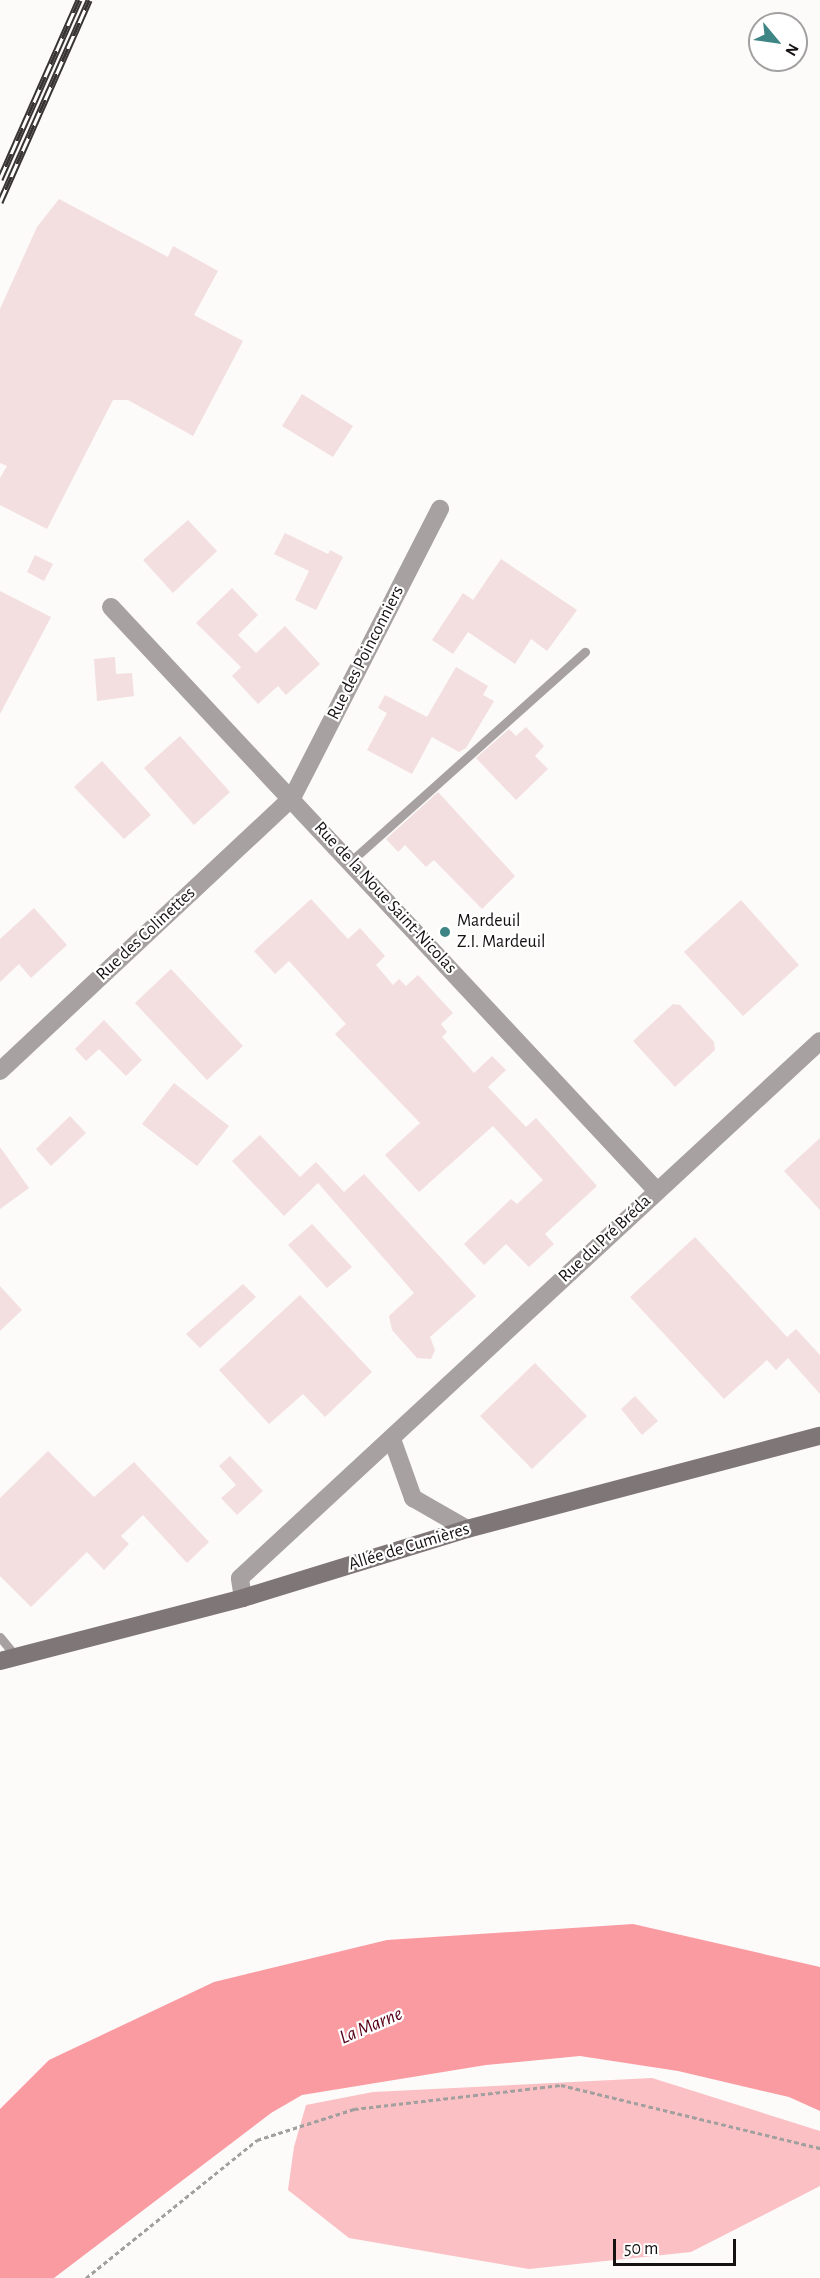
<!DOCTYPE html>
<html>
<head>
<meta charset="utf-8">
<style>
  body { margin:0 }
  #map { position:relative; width:820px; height:2278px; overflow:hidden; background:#fdfafa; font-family:"Alegreya Sans",sans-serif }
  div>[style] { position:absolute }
  .green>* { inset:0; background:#fac0c3 }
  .water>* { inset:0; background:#fa9ba1 }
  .building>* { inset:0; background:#f3dfdf }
  .path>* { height:3px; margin-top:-1.5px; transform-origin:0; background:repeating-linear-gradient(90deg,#a29f9f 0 4.5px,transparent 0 7.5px) }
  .lane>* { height:9px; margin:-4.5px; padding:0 4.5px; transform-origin:4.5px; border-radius:4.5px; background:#a7a1a1 }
  .street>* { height:18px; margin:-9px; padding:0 9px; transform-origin:9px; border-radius:9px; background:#a7a1a1 }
  .secondary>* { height:18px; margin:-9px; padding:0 9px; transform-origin:9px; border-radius:9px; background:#7f7677 }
  .rail>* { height:7px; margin-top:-3.5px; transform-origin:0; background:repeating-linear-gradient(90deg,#fff 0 14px,#383434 0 28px); box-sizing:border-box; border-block:2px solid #383434 }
  .dots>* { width:16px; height:16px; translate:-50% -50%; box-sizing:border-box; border:3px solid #fff; border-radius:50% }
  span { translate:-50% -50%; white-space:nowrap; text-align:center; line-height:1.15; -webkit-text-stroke:4.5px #fff; paint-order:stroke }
  .street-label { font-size:18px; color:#161212 }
  .poi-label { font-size:18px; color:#161212 }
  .left { translate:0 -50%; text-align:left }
  .water-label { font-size:20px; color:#560017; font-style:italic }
  .north { position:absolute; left:748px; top:12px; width:60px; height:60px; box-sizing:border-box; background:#fff; border:2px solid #a2a0a0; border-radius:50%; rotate:119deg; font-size:16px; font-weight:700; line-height:24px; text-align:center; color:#161212 }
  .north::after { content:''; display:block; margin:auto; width:21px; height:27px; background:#3e8686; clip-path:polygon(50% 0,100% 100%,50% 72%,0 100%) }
  .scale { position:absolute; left:613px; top:2239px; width:123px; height:27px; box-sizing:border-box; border:3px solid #161212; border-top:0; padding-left:8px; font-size:18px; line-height:21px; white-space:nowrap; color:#161212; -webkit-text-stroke:4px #fff; paint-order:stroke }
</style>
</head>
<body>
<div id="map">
  <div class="green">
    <div style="clip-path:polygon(652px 2078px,820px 2131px,820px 2186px,691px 2252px,529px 2269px,349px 2238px,288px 2190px,294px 2147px,306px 2105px,373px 2092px)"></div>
  </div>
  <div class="water">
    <div style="clip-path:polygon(633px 1924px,820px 1967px,820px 2111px,789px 2097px,678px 2071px,580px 2056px,486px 2065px,302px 2095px,271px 2113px,54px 2278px,0 2278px,0 2109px,49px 2060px,214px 1982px,387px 1940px)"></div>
  </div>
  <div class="building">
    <div style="clip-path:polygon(59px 199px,168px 257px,173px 246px,218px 271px,194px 315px,243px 341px,193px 436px,128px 400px,113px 400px,47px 529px,0 505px,0 478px,7px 466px,0 463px,0 309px,37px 227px)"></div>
    <div style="clip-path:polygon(302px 394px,353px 426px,333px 457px,282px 426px)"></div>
    <div style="clip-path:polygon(188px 520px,217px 551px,173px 593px,143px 560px)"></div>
    <div style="clip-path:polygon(285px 533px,328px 554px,330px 550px,343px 557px,316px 610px,295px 600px,309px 571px,274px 554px)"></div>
    <div style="clip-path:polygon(35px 555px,53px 564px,44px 581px,27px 572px)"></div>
    <div style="clip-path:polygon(501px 559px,577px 610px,547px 651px,531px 639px,515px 664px,468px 632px,453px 654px,432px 640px,463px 593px,473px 600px)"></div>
    <div style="clip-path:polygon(232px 588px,258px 615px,238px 635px,256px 653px,285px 626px,320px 664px,286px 695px,278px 686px,258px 704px,232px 676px,241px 667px,196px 623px)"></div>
    <div style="clip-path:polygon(0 591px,51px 617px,0 714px)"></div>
    <div style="clip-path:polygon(115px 657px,116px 674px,132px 673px,134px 696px,97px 701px,94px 659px)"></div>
    <div style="clip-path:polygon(456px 667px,488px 686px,483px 695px,494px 701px,466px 748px,459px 752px,432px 737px,412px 774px,367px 750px,387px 713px,378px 708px,385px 695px,427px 717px)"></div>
    <div style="clip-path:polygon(526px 727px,544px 746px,535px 756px,548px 769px,516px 800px,476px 758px,509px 729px,516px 736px)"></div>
    <div style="clip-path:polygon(180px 736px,230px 792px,194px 825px,144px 768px)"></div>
    <div style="clip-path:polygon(102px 761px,151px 815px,124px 839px,74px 787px)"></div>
    <div style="clip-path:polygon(438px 792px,515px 876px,482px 909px,434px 860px,426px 867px,405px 845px,398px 852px,386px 839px)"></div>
    <div style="clip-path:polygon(311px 899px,348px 939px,360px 928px,385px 956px,376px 965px,393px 985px,399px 979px,406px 986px,418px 975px,453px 1013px,441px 1024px,447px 1032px,442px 1037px,474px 1073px,492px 1056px,506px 1070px,488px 1087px,526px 1127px,536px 1118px,597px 1186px,545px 1234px,554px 1244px,529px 1267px,506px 1244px,484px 1265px,464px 1244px,511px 1199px,517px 1204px,543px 1180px,493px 1126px,419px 1192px,385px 1155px,420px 1123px,335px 1034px,346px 1024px,289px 961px,275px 974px,254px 951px)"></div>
    <div style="clip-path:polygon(741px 900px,799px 965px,743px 1016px,684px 952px)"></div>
    <div style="clip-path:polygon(34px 908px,67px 945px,31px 978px,19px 964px,0 982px,0 939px)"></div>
    <div style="clip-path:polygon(171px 969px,243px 1046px,207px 1080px,135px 1003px)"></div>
    <div style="clip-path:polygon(673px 1004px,680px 1005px,714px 1042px,715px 1050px,675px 1087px,633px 1041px)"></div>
    <div style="clip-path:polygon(104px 1020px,142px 1060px,126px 1076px,99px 1049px,86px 1061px,75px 1049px)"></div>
    <div style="clip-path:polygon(174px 1083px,229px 1126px,197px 1166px,142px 1124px)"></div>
    <div style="clip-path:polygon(70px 1116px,86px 1133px,51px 1166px,36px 1149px)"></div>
    <div style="clip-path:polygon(260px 1135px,300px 1177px,316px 1162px,344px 1192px,364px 1174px,476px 1296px,430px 1337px,435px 1350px,431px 1359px,417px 1358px,392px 1330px,389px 1316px,414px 1293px,318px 1183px,284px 1216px,232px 1161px)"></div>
    <div style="clip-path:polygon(820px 1138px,820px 1210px,784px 1171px)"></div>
    <div style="clip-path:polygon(0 1147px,29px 1188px,0 1209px)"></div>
    <div style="clip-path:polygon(312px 1224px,352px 1267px,327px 1288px,288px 1245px)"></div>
    <div style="clip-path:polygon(695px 1237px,787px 1337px,796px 1329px,820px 1355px,820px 1394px,788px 1358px,776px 1370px,767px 1360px,724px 1399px,630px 1297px)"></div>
    <div style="clip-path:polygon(243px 1284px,256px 1297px,200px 1348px,186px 1334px)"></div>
    <div style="clip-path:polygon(0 1286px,22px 1310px,0 1331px)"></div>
    <div style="clip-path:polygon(300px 1295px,372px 1372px,325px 1417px,303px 1394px,269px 1424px,219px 1370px)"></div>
    <div style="clip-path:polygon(535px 1363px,587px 1416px,532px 1469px,480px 1416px)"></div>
    <div style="clip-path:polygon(635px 1396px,658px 1421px,642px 1435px,621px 1409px)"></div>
    <div style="clip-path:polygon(48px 1451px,94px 1497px,134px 1462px,209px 1542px,187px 1563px,143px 1515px,121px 1536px,129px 1544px,104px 1570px,87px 1552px,31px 1607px,0 1576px,0 1498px)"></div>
    <div style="clip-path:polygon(230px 1456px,263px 1491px,237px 1515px,221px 1498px,236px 1485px,219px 1466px)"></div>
  </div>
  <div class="path">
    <div style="left:86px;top:2278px;width:220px;rotate:-38.9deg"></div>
    <div style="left:257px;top:2140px;width:102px;rotate:-17.7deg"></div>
    <div style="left:354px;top:2109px;width:208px;rotate:-6.6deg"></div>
    <div style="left:561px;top:2085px;width:267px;rotate:13.7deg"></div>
  </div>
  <div class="lane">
    <div style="left:351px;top:861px;width:314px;rotate:-41.8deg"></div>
    <div style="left:0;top:1637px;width:26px;rotate:51deg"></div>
  </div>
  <div class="street">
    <div style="left:111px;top:607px;width:799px;rotate:46.93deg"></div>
    <div style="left:0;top:1071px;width:400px;rotate:-43.1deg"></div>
    <div style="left:292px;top:798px;width:325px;rotate:-62.9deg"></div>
    <div style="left:392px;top:1439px;width:63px;rotate:70.4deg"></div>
    <div style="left:413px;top:1498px;width:62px;rotate:29.9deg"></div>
    <div style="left:243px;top:1598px;width:20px;rotate:-99deg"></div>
    <div style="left:240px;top:1578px;width:790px;rotate:-42.8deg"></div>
  </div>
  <div class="secondary">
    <div style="left:0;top:1661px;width:251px;rotate:-14.5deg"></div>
    <div style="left:243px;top:1598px;width:234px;rotate:-17.1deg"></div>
    <div style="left:467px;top:1529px;width:365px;rotate:-14.8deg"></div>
  </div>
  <div class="rail">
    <div style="left:0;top:179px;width:196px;rotate:-66.2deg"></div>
    <div style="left:0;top:202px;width:221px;rotate:-66.2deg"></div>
  </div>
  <div class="dots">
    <div style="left:445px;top:932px;background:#3e8686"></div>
  </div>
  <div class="street-label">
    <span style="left:366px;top:653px;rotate:-63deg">Rue des Poinconniers</span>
    <span style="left:385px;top:898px;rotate:47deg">Rue de la Noue Saint-Nicolas</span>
    <span style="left:146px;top:934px;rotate:-43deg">Rue des Colinettes</span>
    <span style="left:605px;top:1239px;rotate:-43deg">Rue du Pré Bréda</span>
    <span style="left:409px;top:1547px;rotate:-17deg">Allée de Cumières</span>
  </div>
  <div class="poi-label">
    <span class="left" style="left:457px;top:932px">Mardeuil<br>Z.I. Mardeuil</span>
  </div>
  <div class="water-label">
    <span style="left:371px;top:2026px;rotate:-23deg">La Marne</span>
  </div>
  <div class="north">N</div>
  <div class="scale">50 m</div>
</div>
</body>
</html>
